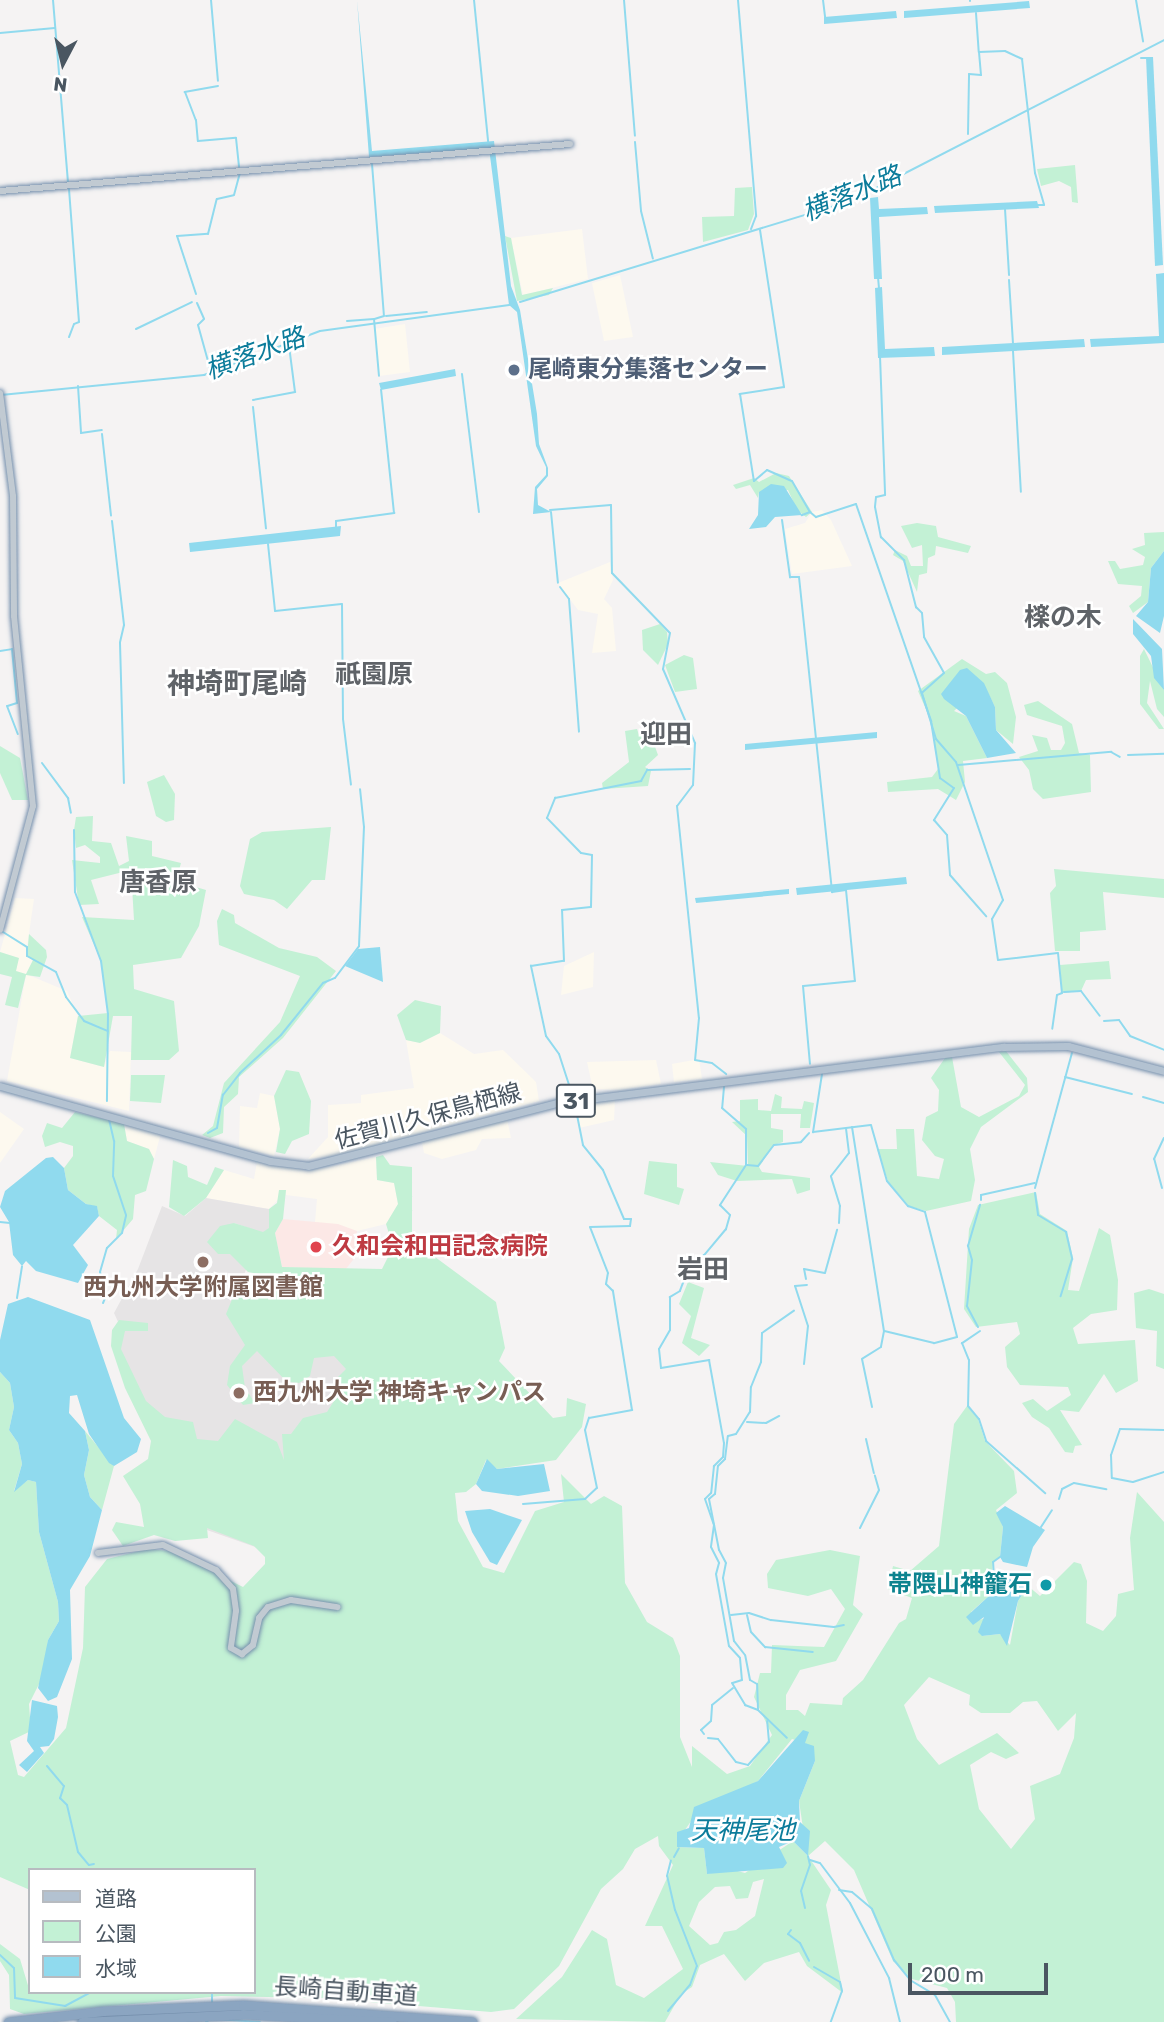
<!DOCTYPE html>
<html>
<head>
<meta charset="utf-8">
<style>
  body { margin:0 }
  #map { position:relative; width:1164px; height:2022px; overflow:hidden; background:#f5f3f3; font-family:Rubik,"Noto Sans JP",sans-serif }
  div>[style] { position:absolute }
  .commercial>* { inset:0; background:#fdf9ef }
  .education>* { inset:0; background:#e6e4e5 }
  .medical>* { inset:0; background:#fce8e6 }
  .green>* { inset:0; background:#c3f1d5 }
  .water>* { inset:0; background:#90daee }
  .stream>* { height:2px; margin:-1px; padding:0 1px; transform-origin:1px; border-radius:1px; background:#90daee }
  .roads { filter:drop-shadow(0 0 2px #7690ad) drop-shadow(0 0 2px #7690ad) }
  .tertiary>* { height:6px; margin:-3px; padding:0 3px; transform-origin:3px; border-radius:3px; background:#c1cad2 }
  .primary>* { height:7px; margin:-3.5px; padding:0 3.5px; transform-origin:3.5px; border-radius:3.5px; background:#b3c2d1 }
  .motorway>* { height:9px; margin:-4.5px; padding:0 4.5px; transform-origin:4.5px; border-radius:4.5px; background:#8ba5c1 }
  .dots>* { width:19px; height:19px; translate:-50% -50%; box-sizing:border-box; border:4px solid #fff; border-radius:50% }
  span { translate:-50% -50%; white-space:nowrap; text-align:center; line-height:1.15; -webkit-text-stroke:5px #fff; paint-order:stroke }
  .shield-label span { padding:2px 5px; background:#fff; border:2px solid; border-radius:5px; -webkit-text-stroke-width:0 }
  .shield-label { font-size:23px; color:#4a5661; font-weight:700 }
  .service-label { font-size:24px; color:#4e5e75; font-weight:700 }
  .left { translate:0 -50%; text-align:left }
  .street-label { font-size:24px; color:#4a5661 }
  .health-label { font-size:24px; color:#be3a42; font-weight:700 }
  .education-label { font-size:24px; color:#785e54; font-weight:700 }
  .culture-label { font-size:24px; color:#0d838f; font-weight:700 }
  .right { translate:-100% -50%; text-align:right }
  .water-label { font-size:26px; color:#0c7c9b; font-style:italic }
  .neighbourhood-label { font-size:26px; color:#5f6368; font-weight:700 }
  .quarter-label { font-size:28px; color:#5f6368; font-weight:700 }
  .legend { position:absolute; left:28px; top:1868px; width:228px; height:126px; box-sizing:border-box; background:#fff; border:2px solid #b7bbc0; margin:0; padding:9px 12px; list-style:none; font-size:21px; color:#4a5661 }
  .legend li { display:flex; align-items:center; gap:14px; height:35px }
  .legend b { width:35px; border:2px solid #b7bbc0 }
  .north { position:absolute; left:28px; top:28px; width:70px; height:70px; -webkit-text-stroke:5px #fff; paint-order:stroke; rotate:187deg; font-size:19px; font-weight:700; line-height:28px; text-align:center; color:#4a5661 }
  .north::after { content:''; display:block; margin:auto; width:24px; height:32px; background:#4a5661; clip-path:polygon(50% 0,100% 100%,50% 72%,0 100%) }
  .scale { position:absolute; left:908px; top:1963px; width:140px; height:32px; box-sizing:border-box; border:4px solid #4a5661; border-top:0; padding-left:9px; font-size:21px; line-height:24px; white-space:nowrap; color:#4a5661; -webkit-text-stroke:5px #fff; paint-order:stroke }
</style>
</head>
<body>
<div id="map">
  <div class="commercial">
    <div style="clip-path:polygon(582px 229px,588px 279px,523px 295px,511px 238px)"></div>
    <div style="clip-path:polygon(620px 275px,633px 337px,604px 341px,592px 283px)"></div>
    <div style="clip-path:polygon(405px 324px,410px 372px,379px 376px,374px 329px)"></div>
    <div style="clip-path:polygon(822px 510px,831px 520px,852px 566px,792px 574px,785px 529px,805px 523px,812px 512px)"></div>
    <div style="clip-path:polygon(610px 562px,613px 580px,604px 599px,612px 608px,616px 651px,592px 653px,598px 614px,578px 610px,558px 583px)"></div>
    <div style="clip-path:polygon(15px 898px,34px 899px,27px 947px,33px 960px,26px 974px,67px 991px,78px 1016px,70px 1058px,104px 1067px,110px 1051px,131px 1052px,129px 1111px,7px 1081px,26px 975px,16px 971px,18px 958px,0 952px)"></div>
    <div style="clip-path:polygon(594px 952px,593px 987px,561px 995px,564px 966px)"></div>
    <div style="clip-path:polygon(440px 1033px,474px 1054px,503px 1050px,536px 1082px,539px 1101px,340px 1155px,308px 1159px,328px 1137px,328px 1105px,361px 1103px,361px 1095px,414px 1088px,406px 1040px,420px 1043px)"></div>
    <div style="clip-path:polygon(699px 1059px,702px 1079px,674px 1082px,672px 1064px)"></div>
    <div style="clip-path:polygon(656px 1060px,661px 1084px,618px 1090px,593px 1089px,587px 1062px)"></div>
    <div style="clip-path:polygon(260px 1093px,274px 1096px,280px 1129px,274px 1156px,239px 1147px,240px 1106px,257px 1108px)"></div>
    <div style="clip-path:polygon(615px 1099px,614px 1120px,579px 1128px,575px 1105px)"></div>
    <div style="clip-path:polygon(0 1112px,24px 1129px,0 1163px)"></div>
    <div style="clip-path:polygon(507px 1119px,511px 1138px,482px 1139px,476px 1150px,442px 1159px,424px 1153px,422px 1142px)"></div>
    <div style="clip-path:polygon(124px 1124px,161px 1133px,154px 1159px,149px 1149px,127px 1141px)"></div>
    <div style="clip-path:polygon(376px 1157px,377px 1180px,394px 1183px,398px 1204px,386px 1224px,357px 1231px,315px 1222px,317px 1199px,286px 1195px,286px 1191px,269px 1209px,206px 1198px,224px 1170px,254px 1179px,257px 1162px,309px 1171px)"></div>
  </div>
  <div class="education">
    <div style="clip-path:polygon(206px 1198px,269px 1209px,269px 1229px,263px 1233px,234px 1223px,251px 1256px,230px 1313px,308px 1353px,358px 1356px,289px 1559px,187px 1523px,116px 1350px,119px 1324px,114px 1313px,138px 1269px,162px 1206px,185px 1216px)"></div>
  </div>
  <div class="medical">
    <div style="clip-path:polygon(283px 1219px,338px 1224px,357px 1231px,353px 1260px,345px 1270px,282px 1267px,275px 1233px)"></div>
  </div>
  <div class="green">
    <div style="clip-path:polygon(1075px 165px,1078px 203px,1072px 202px,1071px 187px,1059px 181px,1041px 186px,1037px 169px)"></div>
    <div style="clip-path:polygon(752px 187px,754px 214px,748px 230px,703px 242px,702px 217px,734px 216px,735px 188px)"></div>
    <div style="clip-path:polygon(505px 236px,511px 238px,522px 295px,553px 288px,549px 295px,517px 301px)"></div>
    <div style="clip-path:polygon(776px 473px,789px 476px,812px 512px,806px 517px,797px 510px,788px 490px,759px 492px,758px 498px,750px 485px,736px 489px,733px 485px,754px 478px,759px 482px)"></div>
    <div style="clip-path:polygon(917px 523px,936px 526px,938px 537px,971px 546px,968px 553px,936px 546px,935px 555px,928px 558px,927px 573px,919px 575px,917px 592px,903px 561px,893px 555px,895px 550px,907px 556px,911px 566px,923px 566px,922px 545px,912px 548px,901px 526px)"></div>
    <div style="clip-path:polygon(1164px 532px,1164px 551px,1151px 568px,1148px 602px,1133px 613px,1129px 606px,1141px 596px,1142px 586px,1118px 584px,1108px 561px,1115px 561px,1120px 569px,1143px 565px,1145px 557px,1132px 549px,1145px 545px,1144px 533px)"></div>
    <div style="clip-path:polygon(660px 624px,667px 632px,668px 644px,658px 665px,643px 650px,642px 630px)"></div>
    <div style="clip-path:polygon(1144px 649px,1164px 690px,1164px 717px,1157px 709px,1150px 681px,1147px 703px,1164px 729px,1159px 729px,1140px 704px,1140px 656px)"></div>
    <div style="clip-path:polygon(684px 655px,693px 658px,697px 689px,675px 692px,665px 665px)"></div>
    <div style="clip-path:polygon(962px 659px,986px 674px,995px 672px,1007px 683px,1016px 717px,1013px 744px,996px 730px,995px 707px,983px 683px,954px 711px,966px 716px,987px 758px,963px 761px,965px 782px,956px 800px,938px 789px,888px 792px,887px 782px,932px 777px,938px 769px,931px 721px,918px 691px)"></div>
    <div style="clip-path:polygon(1038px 701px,1072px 724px,1079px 753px,1090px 755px,1091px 792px,1043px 799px,1033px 789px,1029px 770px,1019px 757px,1038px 751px,1032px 735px,1047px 738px,1051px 750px,1061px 750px,1065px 743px,1062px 726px,1027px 715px,1024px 705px)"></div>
    <div style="clip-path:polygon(637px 729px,639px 735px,650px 733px,658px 755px,645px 767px,651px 771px,648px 786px,603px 789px,602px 783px,629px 762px,625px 731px)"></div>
    <div style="clip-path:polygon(0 746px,20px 758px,28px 800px,12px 800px,0 773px)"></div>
    <div style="clip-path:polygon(164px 775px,175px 794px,174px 820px,166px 822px,156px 816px,147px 782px)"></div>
    <div style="clip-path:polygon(93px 816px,92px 841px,111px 843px,119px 866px,129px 861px,126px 836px,152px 841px,152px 856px,181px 863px,176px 881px,206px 890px,199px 926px,181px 958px,133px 965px,134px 989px,174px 1001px,179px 1051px,169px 1060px,131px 1060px,132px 1016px,113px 1016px,104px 1067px,70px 1058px,78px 1016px,108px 1013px,101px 961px,82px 917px,134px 920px,131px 870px,91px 880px,99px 904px,79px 905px,72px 860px,100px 863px,100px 857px,85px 845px,76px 848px,74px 830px,76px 817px)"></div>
    <div style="clip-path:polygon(331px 827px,325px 880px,312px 880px,287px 909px,274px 900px,244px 894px,240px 886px,250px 839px,262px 832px)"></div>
    <div style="clip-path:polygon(1054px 869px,1164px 879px,1164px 898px,1103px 892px,1106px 930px,1080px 932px,1080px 951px,1055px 951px,1050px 893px,1056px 886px)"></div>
    <div style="clip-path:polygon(222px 909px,234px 915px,235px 923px,279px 948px,317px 957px,336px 971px,283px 1038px,239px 1077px,238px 1094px,224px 1107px,223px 1133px,210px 1138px,202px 1135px,213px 1126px,224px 1083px,280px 1022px,300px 976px,219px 945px,217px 921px)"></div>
    <div style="clip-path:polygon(29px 934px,46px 950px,47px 957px,40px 977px,26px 975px,18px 1008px,5px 1005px,12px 977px,0 974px,0 952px,19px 958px,16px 971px,26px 974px,33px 960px,27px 956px)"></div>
    <div style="clip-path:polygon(1109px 961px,1111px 979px,1086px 980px,1081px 991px,1062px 993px,1060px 965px)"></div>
    <div style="clip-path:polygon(415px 1000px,441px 1006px,440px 1033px,420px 1043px,406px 1040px,397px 1015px)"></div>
    <div style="clip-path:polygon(1006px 1051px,1027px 1078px,1028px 1092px,981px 1127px,970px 1149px,975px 1180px,971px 1201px,926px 1211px,909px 1206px,888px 1181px,877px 1149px,897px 1149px,896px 1129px,914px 1129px,917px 1176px,939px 1179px,944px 1159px,935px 1156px,922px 1140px,926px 1117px,938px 1111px,939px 1090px,931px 1078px,945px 1058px,952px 1057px,961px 1107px,979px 1117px,1019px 1096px,1025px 1085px,999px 1052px)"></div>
    <div style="clip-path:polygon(286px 1070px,299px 1072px,311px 1101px,309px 1134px,292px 1141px,285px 1154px,276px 1152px,280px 1129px,274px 1096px)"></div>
    <div style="clip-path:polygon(131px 1075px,165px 1075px,161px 1103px,130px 1101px)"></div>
    <div style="clip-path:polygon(775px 1094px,782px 1097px,781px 1108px,802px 1109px,804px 1101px,814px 1103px,810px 1128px,800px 1128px,801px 1114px,771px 1114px,771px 1128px,783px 1130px,783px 1142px,774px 1145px,759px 1167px,762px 1172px,810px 1178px,810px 1190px,797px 1194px,792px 1179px,737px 1181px,718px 1175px,710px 1162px,748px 1166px,747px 1136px,732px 1122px,740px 1121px,740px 1100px,758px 1099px,758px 1110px,771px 1111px)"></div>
    <div style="clip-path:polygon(75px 1112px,124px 1124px,127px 1141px,149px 1149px,154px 1159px,146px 1191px,135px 1195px,133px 1219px,116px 1239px,117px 1230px,99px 1216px,97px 1207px,86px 1204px,68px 1190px,64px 1168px,73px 1156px,73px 1146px,60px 1142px,45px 1147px,42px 1136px,47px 1123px,62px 1128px)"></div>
    <div style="clip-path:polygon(evenodd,383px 1155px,390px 1165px,412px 1167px,412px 1240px,496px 1302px,505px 1348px,499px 1361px,553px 1418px,566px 1416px,567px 1398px,586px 1404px,582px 1427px,556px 1460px,497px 1469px,486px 1460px,476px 1484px,466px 1492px,455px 1493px,458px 1521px,483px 1567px,504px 1573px,535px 1511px,564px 1502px,561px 1474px,591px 1504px,604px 1496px,622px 1506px,625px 1583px,647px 1622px,673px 1638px,680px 1656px,680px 1737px,692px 1767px,692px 1746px,727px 1774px,750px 1766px,772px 1735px,754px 1697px,760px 1673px,771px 1673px,772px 1645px,824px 1647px,845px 1609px,831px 1589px,808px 1596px,768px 1588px,767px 1574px,776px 1560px,830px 1550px,860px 1556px,853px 1605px,863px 1614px,836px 1661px,800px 1670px,786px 1695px,786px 1710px,798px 1710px,805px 1716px,810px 1703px,842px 1705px,843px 1698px,863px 1680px,899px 1623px,906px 1619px,912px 1598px,888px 1589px,893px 1566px,910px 1571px,939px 1546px,954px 1424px,967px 1406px,978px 1419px,985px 1441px,1014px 1471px,1017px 1493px,996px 1510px,1003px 1527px,1000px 1557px,993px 1562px,990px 1595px,971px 1612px,979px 1620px,986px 1618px,982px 1636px,1000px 1634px,1010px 1645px,1018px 1601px,1028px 1586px,1040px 1596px,1074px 1562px,1081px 1564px,1087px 1581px,1086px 1623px,1103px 1631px,1116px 1616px,1118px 1594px,1134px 1590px,1130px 1538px,1137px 1492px,1164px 1522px,1164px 2022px,956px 2022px,955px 2002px,947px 1988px,912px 1979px,893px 1961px,854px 1870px,825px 1841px,808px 1856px,831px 1890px,826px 1905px,843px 1993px,807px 1966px,799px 1952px,764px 1963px,745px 1981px,724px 1954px,700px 1965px,692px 1987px,681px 1994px,665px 2022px,516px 2019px,562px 1977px,592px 1930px,607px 1939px,616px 1985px,644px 1998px,683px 1969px,662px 1926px,645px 1926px,673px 1865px,659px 1846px,658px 1836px,635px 1849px,623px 1869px,601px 1889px,559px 1966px,514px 2009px,491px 2012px,322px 1998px,221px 1996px,24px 2014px,10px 2009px,9px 1975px,0 1961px,0 1944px,20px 1959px,30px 1992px,254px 1992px,254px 1870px,30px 1870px,30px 1890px,0 1877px,0 1372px,10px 1383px,14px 1407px,9px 1430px,18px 1443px,22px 1464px,14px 1491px,28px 1480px,36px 1482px,39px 1532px,58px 1602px,59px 1621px,48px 1640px,45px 1672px,29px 1704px,31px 1731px,10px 1741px,18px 1775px,24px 1777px,66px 1728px,83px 1648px,85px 1587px,107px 1559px,147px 1549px,171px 1551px,243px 1587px,265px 1564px,265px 1557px,254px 1546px,207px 1528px,208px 1538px,175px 1541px,154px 1535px,123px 1546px,112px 1530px,116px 1522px,144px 1527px,140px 1504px,123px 1476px,148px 1459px,151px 1441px,125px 1388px,111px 1346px,112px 1330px,119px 1320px,148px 1323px,148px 1331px,125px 1331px,121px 1349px,146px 1401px,165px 1417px,193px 1422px,197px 1439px,218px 1441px,235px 1419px,277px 1442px,284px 1460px,282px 1434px,291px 1434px,303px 1418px,327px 1412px,339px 1393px,337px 1378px,346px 1369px,334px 1356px,314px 1358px,310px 1376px,299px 1383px,287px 1382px,257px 1351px,242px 1366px,245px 1388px,255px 1403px,243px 1405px,227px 1385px,230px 1366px,245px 1345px,226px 1314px,238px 1285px,263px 1297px,277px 1289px,270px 1276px,248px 1272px,230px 1254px,218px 1254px,207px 1242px,220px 1226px,234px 1223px,263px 1232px,269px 1228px,269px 1209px,277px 1203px,279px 1190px,286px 1190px,283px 1219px,275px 1233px,282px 1267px,382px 1269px,393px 1247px,386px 1224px,398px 1204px,394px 1183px,377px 1180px,376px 1157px,383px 1155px,929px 1677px,970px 1695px,969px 1705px,981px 1713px,1010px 1713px,1023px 1702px,1037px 1701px,1058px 1731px,1076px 1713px,1074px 1738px,1060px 1774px,1030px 1786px,1035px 1819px,1011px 1849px,979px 1809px,970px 1765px,991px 1752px,1006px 1759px,1019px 1753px,997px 1733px,939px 1765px,917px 1739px,904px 1705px,929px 1677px,383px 1155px,792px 1739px,805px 1743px,815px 1761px,799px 1801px,807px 1855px,793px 1841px,745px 1873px,730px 1869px,707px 1874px,704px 1848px,677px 1847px,680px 1837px,694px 1817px,758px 1781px,792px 1739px,383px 1155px,764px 1879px,755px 1916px,736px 1930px,724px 1932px,718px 1943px,710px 1945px,689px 1926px,699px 1902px,715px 1887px,730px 1886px,736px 1899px,748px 1898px,753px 1882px,764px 1879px)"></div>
    <div style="clip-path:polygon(173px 1160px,187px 1166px,188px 1177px,207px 1185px,215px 1167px,224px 1170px,206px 1198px,184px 1216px,169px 1207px)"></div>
    <div style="clip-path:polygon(649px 1161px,677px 1164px,677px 1187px,684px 1189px,679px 1205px,644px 1194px)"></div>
    <div style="clip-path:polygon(1036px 1192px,1040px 1214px,1067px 1231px,1073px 1258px,1068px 1290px,1079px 1291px,1099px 1228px,1110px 1235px,1118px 1280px,1117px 1310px,1091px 1314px,1073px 1328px,1078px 1344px,1135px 1340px,1138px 1381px,1116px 1393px,1104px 1374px,1079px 1412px,1060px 1410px,1082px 1445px,1075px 1446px,1073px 1453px,1065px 1452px,1049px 1428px,1032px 1417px,1022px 1403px,1033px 1399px,1047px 1411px,1071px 1395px,1068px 1387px,1020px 1385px,1007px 1367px,1005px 1347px,1020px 1334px,1017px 1322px,976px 1327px,964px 1309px,969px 1229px,978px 1205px)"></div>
    <div style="clip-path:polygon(688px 1282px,704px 1288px,691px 1338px,710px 1345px,699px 1356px,682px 1343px,691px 1316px,679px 1304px)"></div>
    <div style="clip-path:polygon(1149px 1289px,1164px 1294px,1164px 1369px,1156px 1366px,1157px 1331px,1136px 1328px,1134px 1293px)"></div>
    <div style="clip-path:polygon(85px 1431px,114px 1466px,102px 1510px,90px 1497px,84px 1475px,89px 1450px)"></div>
  </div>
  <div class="water">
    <div style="clip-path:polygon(357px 0,372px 151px,494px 141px,511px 286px,520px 310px,537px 414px,539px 444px,548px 468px,548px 476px,537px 489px,538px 505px,551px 512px,533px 514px,535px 487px,546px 475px,546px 467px,536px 446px,517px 312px,509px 305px,489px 148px,369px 157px)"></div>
    <div style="clip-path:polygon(1029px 1px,1030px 8px,904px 18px,904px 11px)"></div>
    <div style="clip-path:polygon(896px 11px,897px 18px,824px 24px,824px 17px)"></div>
    <div style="clip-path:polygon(1146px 57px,1153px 57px,1163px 265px,1155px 266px)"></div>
    <div style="clip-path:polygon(878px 197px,879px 209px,927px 207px,928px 214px,879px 217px,882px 279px,874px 279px,870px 198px)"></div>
    <div style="clip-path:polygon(1037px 201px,1039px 208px,935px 213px,934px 206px)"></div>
    <div style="clip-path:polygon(1164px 273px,1164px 343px,1091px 347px,1090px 339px,1159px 336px,1156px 274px)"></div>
    <div style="clip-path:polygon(882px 287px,885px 349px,934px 347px,935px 356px,878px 358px,875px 288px)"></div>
    <div style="clip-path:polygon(1084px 339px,1085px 347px,942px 355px,942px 347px)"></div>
    <div style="clip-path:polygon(455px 369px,456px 376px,381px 390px,379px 383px)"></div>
    <div style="clip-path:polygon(771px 484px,784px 486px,802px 515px,775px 517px,766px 527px,749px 529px,758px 515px,759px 492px)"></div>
    <div style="clip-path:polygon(341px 526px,340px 536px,190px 552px,189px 543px)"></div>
    <div style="clip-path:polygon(1164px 551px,1164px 616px,1160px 633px,1136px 616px,1148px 602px,1151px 568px)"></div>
    <div style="clip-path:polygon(1133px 619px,1162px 649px,1164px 690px,1154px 678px,1151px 656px,1133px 634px)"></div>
    <div style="clip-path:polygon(967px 668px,984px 683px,995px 707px,996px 730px,1016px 753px,987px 758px,966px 716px,944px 699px,941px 694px,960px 670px)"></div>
    <div style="clip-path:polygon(877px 732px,877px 738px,745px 750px,745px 744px)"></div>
    <div style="clip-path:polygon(906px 877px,907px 884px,797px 895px,796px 888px)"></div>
    <div style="clip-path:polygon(789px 889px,789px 894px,696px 903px,695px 898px)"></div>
    <div style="clip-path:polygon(380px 947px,383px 982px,345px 966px,358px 949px)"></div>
    <div style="clip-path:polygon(53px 1157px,64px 1168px,68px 1190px,86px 1204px,97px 1206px,99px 1216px,73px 1245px,88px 1265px,78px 1283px,36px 1271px,26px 1261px,22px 1266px,13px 1255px,9px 1222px,0 1207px,5px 1191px,46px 1158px)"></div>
    <div style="clip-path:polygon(28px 1297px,90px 1320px,124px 1418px,141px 1439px,137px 1452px,114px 1466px,109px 1463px,89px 1434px,77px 1395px,70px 1396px,69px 1413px,85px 1431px,89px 1450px,84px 1475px,90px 1497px,102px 1510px,90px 1556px,70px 1590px,72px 1659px,57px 1697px,48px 1701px,38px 1688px,48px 1640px,59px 1621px,58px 1602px,39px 1532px,36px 1482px,28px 1480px,14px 1492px,22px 1464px,18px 1443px,9px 1430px,14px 1407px,10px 1383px,0 1372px,0 1340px,8px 1304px)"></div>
    <div style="clip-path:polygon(487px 1459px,497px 1469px,544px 1464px,550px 1491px,518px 1496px,482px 1491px,476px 1484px)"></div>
    <div style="clip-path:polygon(1005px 1506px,1045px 1530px,1033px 1547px,1027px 1567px,1003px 1562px,1000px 1557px,1003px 1527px,996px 1513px)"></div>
    <div style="clip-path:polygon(490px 1509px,522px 1520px,497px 1565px,490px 1562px,472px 1532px,465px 1511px)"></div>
    <div style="clip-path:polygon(1002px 1576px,1028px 1586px,1018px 1601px,1007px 1646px,1000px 1634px,982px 1636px,978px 1632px,984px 1617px,973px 1625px,966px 1617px,990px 1595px,994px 1579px)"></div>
    <div style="clip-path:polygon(32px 1700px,57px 1706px,58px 1717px,54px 1739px,49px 1746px,40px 1747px,44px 1753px,27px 1772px,19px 1765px,34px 1751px,27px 1741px)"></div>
    <div style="clip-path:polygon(803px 1730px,809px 1732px,805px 1743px,814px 1746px,815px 1761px,799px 1801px,800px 1822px,810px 1831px,808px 1856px,793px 1841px,779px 1847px,787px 1863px,783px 1868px,707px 1874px,704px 1848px,677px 1847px,677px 1832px,689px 1828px,694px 1807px,758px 1781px)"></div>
  </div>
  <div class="stream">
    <div style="left:53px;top:0;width:182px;rotate:85.3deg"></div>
    <div style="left:211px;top:0;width:81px;rotate:85.1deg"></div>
    <div style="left:474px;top:0;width:142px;rotate:84.3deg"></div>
    <div style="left:624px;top:0;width:136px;rotate:85.4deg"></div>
    <div style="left:738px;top:0;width:217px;rotate:85.2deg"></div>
    <div style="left:756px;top:216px;width:14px;rotate:111deg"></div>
    <div style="left:823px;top:0;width:17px;rotate:83deg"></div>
    <div style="left:970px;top:0;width:1px;rotate:90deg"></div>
    <div style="left:1136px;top:0;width:42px;rotate:80.3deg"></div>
    <div style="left:976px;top:13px;width:39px;rotate:86deg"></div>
    <div style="left:979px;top:52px;width:26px;rotate:-2deg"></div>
    <div style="left:1005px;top:51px;width:19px;rotate:25deg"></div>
    <div style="left:1022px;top:59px;width:115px;rotate:83.5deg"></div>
    <div style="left:1035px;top:173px;width:33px;rotate:74deg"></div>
    <div style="left:1044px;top:205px;width:7px;rotate:180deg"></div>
    <div style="left:0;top:33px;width:55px;rotate:-5.2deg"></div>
    <div style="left:1141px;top:58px;width:5px"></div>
    <div style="left:218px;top:86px;width:34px;rotate:170deg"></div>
    <div style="left:185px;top:92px;width:30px;rotate:69deg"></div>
    <div style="left:196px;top:120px;width:21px;rotate:85deg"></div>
    <div style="left:198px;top:141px;width:38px;rotate:-5deg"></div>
    <div style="left:236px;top:138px;width:29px;rotate:84deg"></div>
    <div style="left:968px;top:134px;width:60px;rotate:-89deg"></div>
    <div style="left:969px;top:74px;width:12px;rotate:5deg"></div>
    <div style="left:981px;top:75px;width:22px;rotate:-95deg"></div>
    <div style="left:635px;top:142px;width:69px;rotate:85deg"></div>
    <div style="left:641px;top:211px;width:49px;rotate:76deg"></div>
    <div style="left:372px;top:164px;width:152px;rotate:85.5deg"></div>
    <div style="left:384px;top:316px;width:10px;rotate:163deg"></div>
    <div style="left:374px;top:319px;width:57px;rotate:85deg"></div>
    <div style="left:69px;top:189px;width:133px;rotate:85.7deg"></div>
    <div style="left:79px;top:322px;width:5px;rotate:158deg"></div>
    <div style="left:74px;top:324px;width:14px;rotate:111deg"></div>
    <div style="left:1005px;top:209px;width:66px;rotate:86.5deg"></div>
    <div style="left:760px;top:230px;width:159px;rotate:81.3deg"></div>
    <div style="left:784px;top:387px;width:45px;rotate:171deg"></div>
    <div style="left:740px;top:394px;width:88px;rotate:80.9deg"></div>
    <div style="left:754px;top:481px;width:17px;rotate:-40deg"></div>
    <div style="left:767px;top:470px;width:27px;rotate:24deg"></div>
    <div style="left:792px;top:481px;width:36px;rotate:60deg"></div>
    <div style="left:810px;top:512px;width:9px;rotate:159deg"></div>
    <div style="left:878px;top:277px;width:12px;rotate:85deg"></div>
    <div style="left:1009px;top:280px;width:63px;rotate:86.4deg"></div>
    <div style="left:196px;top:294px;width:61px;rotate:-108.1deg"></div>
    <div style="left:177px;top:236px;width:31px;rotate:-4deg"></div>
    <div style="left:208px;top:234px;width:36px;rotate:-76deg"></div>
    <div style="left:217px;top:199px;width:17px;rotate:-13deg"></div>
    <div style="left:234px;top:195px;width:23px;rotate:-75deg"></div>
    <div style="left:520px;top:302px;width:346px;rotate:-17deg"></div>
    <div style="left:851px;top:201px;width:352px;rotate:-27.2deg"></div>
    <div style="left:197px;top:303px;width:17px;rotate:66deg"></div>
    <div style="left:204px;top:319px;width:8px;rotate:135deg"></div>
    <div style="left:198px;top:325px;width:49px;rotate:74.5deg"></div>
    <div style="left:386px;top:316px;width:41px;rotate:-5.6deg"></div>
    <div style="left:347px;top:321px;width:27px;rotate:-4deg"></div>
    <div style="left:136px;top:329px;width:62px;rotate:-25.7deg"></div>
    <div style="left:1013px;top:351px;width:141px;rotate:86.8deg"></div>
    <div style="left:880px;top:356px;width:139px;rotate:87.9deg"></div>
    <div style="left:885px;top:495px;width:9px;rotate:167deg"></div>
    <div style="left:876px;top:497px;width:10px;rotate:96deg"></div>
    <div style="left:875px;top:507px;width:31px;rotate:79deg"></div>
    <div style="left:881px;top:537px;width:33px;rotate:45deg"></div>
    <div style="left:904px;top:560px;width:49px;rotate:75.7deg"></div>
    <div style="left:916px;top:607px;width:8px;rotate:45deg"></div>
    <div style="left:922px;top:613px;width:24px;rotate:85deg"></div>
    <div style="left:924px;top:637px;width:41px;rotate:60.9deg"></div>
    <div style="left:944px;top:673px;width:30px;rotate:138deg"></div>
    <div style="left:922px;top:693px;width:48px;rotate:73.1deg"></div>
    <div style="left:936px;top:739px;width:30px;rotate:49deg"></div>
    <div style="left:956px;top:762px;width:146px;rotate:71.2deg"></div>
    <div style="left:1003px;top:900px;width:22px;rotate:120deg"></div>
    <div style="left:992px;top:919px;width:41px;rotate:81.7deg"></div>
    <div style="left:998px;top:960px;width:60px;rotate:-6.7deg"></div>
    <div style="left:1058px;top:953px;width:40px;rotate:84.3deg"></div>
    <div style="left:1062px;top:993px;width:5px;rotate:158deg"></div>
    <div style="left:1057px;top:995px;width:34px;rotate:98deg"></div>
    <div style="left:462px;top:374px;width:139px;rotate:83deg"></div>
    <div style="left:78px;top:386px;width:47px;rotate:86.3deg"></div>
    <div style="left:81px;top:433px;width:21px;rotate:-8deg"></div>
    <div style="left:1px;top:395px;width:204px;rotate:-5.6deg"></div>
    <div style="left:204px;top:375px;width:124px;rotate:-20.8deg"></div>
    <div style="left:320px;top:331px;width:191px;rotate:-7.8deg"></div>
    <div style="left:253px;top:400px;width:43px;rotate:-10.8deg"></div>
    <div style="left:295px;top:392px;width:46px;rotate:-97.4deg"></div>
    <div style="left:253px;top:407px;width:122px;rotate:83.9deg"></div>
    <div style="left:102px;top:434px;width:82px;rotate:83.7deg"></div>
    <div style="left:550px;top:510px;width:61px;rotate:-4.7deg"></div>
    <div style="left:611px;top:505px;width:68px;rotate:89.2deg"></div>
    <div style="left:612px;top:573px;width:83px;rotate:46deg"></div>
    <div style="left:670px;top:633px;width:37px;rotate:101deg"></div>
    <div style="left:663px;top:669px;width:81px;rotate:66.6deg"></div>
    <div style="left:695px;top:743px;width:42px;rotate:92.7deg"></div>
    <div style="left:693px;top:785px;width:26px;rotate:127deg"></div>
    <div style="left:677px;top:806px;width:213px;rotate:84.1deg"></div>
    <div style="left:699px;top:1018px;width:42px;rotate:95.4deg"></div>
    <div style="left:695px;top:1060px;width:17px;rotate:10deg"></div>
    <div style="left:712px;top:1063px;width:18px;rotate:38deg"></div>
    <div style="left:551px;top:512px;width:71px;rotate:84.4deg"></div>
    <div style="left:810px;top:512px;width:8px;rotate:40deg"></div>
    <div style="left:816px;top:517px;width:42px;rotate:-18deg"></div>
    <div style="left:856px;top:504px;width:230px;rotate:70.9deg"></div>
    <div style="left:931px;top:721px;width:58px;rotate:81deg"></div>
    <div style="left:940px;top:778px;width:17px;rotate:36deg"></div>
    <div style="left:954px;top:788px;width:38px;rotate:122deg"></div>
    <div style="left:934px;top:820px;width:20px;rotate:49deg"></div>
    <div style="left:947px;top:835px;width:40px;rotate:85.7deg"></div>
    <div style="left:950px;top:875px;width:55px;rotate:48.7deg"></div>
    <div style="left:782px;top:520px;width:58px;rotate:82deg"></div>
    <div style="left:790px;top:577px;width:9px"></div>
    <div style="left:799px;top:577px;width:317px;rotate:84deg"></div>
    <div style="left:832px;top:892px;width:14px;rotate:-8deg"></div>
    <div style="left:846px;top:890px;width:91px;rotate:84.4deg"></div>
    <div style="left:855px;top:981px;width:52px;rotate:174.5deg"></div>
    <div style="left:803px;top:986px;width:78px;rotate:84.9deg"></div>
    <div style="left:112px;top:521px;width:105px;rotate:83.4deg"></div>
    <div style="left:124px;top:625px;width:18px;rotate:103deg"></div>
    <div style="left:120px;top:643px;width:140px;rotate:88.4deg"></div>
    <div style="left:336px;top:527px;width:6px;rotate:-90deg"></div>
    <div style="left:336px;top:521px;width:59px;rotate:-7.9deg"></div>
    <div style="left:394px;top:513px;width:124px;rotate:-96deg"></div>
    <div style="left:268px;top:544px;width:67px;rotate:84deg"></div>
    <div style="left:275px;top:611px;width:67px;rotate:-6deg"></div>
    <div style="left:342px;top:604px;width:115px;rotate:89.5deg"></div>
    <div style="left:343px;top:719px;width:66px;rotate:83.1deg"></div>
    <div style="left:560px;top:587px;width:15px;rotate:53deg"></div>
    <div style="left:569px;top:599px;width:133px;rotate:85.7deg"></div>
    <div style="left:0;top:651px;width:12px;rotate:-9deg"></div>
    <div style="left:12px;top:649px;width:54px;rotate:84.7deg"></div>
    <div style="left:17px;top:703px;width:10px;rotate:163deg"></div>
    <div style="left:7px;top:706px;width:30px;rotate:69deg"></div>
    <div style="left:1128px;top:755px;width:36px;rotate:-2deg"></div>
    <div style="left:42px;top:763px;width:44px;rotate:53.4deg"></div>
    <div style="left:68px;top:798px;width:15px;rotate:79deg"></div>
    <div style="left:958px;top:765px;width:154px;rotate:-4.9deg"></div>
    <div style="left:1111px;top:752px;width:10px;rotate:29deg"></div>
    <div style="left:74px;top:830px;width:62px;rotate:89.1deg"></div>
    <div style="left:75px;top:892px;width:74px;rotate:69.4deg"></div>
    <div style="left:101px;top:961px;width:53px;rotate:82.5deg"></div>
    <div style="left:108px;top:1014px;width:87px;rotate:90.7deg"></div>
    <div style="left:3px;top:932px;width:28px;rotate:32deg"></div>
    <div style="left:27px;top:947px;width:9px;rotate:90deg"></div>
    <div style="left:27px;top:956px;width:33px;rotate:29deg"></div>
    <div style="left:56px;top:972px;width:27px;rotate:68deg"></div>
    <div style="left:66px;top:997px;width:30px;rotate:53deg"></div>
    <div style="left:84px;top:1021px;width:26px;rotate:23deg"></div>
    <div style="left:1064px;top:992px;width:17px;rotate:-3deg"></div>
    <div style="left:1081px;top:991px;width:31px;rotate:53deg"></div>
    <div style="left:1104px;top:1021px;width:15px;rotate:-4deg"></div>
    <div style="left:1119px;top:1020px;width:19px;rotate:55deg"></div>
    <div style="left:1130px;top:1036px;width:37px;rotate:22deg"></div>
    <div style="left:822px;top:1074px;width:59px;rotate:98.8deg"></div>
    <div style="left:813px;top:1132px;width:58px;rotate:-6.9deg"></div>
    <div style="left:871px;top:1125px;width:58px;rotate:74.1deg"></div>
    <div style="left:887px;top:1181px;width:33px;rotate:50deg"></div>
    <div style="left:908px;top:1206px;width:18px;rotate:19deg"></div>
    <div style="left:925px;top:1212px;width:129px;rotate:75.6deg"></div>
    <div style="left:957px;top:1337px;width:24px;rotate:165deg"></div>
    <div style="left:934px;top:1343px;width:51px;rotate:-166.5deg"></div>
    <div style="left:1065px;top:1077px;width:69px;rotate:14.2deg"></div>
    <div style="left:724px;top:1087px;width:21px;rotate:95deg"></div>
    <div style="left:722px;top:1108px;width:32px;rotate:41deg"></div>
    <div style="left:746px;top:1129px;width:36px;rotate:90deg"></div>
    <div style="left:746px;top:1165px;width:48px;rotate:123deg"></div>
    <div style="left:720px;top:1205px;width:14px;rotate:45deg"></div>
    <div style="left:730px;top:1215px;width:15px;rotate:106deg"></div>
    <div style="left:726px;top:1229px;width:34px;rotate:130deg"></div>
    <div style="left:704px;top:1255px;width:15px;rotate:152deg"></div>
    <div style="left:691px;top:1262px;width:31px;rotate:111deg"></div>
    <div style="left:680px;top:1291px;width:12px;rotate:149deg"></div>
    <div style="left:670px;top:1297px;width:33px;rotate:90deg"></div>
    <div style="left:670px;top:1330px;width:22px;rotate:120deg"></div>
    <div style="left:659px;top:1349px;width:19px;rotate:84deg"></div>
    <div style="left:661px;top:1368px;width:49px;rotate:-9.5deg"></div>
    <div style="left:709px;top:1360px;width:84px;rotate:79.8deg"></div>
    <div style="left:724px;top:1443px;width:14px;rotate:94deg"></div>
    <div style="left:723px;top:1457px;width:13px;rotate:135deg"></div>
    <div style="left:714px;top:1466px;width:27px;rotate:96deg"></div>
    <div style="left:711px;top:1493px;width:8px;rotate:135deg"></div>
    <div style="left:705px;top:1499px;width:28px;rotate:71deg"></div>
    <div style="left:714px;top:1525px;width:22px;rotate:98deg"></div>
    <div style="left:711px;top:1547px;width:18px;rotate:63deg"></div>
    <div style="left:719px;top:1563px;width:11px;rotate:105deg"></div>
    <div style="left:716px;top:1574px;width:73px;rotate:79.8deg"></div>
    <div style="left:729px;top:1646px;width:16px;rotate:47deg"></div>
    <div style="left:740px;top:1658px;width:22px;rotate:85deg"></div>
    <div style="left:742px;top:1680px;width:10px;rotate:163deg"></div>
    <div style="left:732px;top:1683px;width:26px;rotate:59deg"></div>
    <div style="left:745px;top:1705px;width:14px;rotate:21deg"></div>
    <div style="left:758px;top:1710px;width:40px;rotate:44deg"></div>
    <div style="left:572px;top:1094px;width:42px;rotate:-108deg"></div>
    <div style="left:559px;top:1054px;width:22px;rotate:-126deg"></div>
    <div style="left:546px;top:1036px;width:72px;rotate:-102.1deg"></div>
    <div style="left:531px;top:966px;width:33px;rotate:-9deg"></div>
    <div style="left:564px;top:961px;width:51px;rotate:-92.2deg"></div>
    <div style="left:562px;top:910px;width:29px;rotate:-6deg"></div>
    <div style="left:591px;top:907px;width:52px;rotate:-88.9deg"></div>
    <div style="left:592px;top:855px;width:11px;rotate:-170deg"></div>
    <div style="left:581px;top:853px;width:49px;rotate:-134.2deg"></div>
    <div style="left:547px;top:818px;width:22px;rotate:-68deg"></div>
    <div style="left:555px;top:798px;width:88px;rotate:-11.2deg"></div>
    <div style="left:641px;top:781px;width:13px;rotate:-61deg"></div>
    <div style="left:647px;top:770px;width:43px;rotate:-1.3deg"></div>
    <div style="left:1143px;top:1097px;width:22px;rotate:16deg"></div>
    <div style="left:852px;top:1127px;width:206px;rotate:81.1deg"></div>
    <div style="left:884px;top:1331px;width:16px;rotate:101deg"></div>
    <div style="left:881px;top:1347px;width:22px;rotate:148deg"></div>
    <div style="left:862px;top:1359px;width:49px;rotate:78.2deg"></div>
    <div style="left:208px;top:1133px;width:10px;rotate:-29deg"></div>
    <div style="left:217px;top:1128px;width:34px;rotate:-80deg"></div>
    <div style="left:223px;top:1095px;width:28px;rotate:-52deg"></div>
    <div style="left:240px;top:1073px;width:56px;rotate:-42.8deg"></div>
    <div style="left:281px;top:1035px;width:67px;rotate:-51.1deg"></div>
    <div style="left:323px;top:983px;width:13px;rotate:-23deg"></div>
    <div style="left:335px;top:978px;width:40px;rotate:-53deg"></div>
    <div style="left:359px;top:946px;width:119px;rotate:-87.6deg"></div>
    <div style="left:364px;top:827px;width:38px;rotate:-96deg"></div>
    <div style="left:747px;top:1165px;width:11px;rotate:5deg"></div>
    <div style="left:758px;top:1166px;width:26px;rotate:-53deg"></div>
    <div style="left:774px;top:1145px;width:27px;rotate:-6deg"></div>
    <div style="left:801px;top:1142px;width:12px;rotate:-48deg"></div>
    <div style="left:1035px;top:1188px;width:140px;rotate:-74.7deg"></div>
    <div style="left:1162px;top:1188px;width:30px;rotate:-105deg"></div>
    <div style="left:1154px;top:1159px;width:23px;rotate:-65deg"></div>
    <div style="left:1035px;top:1193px;width:22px;rotate:82deg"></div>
    <div style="left:1038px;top:1215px;width:33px;rotate:31deg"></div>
    <div style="left:1066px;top:1232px;width:28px;rotate:77deg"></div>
    <div style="left:1072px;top:1259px;width:39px;rotate:107deg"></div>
    <div style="left:981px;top:1200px;width:5px;rotate:-90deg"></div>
    <div style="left:981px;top:1195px;width:55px;rotate:-12.5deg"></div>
    <div style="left:0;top:1222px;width:10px;rotate:6deg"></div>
    <div style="left:839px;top:1223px;width:17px;rotate:-87deg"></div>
    <div style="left:840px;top:1206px;width:31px;rotate:-107deg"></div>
    <div style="left:831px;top:1176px;width:29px;rotate:-52deg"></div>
    <div style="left:849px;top:1153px;width:24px;rotate:-97deg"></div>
    <div style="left:806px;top:1279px;width:10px;rotate:-101deg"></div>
    <div style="left:804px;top:1269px;width:21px;rotate:11deg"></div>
    <div style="left:825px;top:1273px;width:45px;rotate:-74.4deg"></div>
    <div style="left:17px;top:1298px;width:32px;rotate:-81deg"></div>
    <div style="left:103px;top:1303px;width:8px;rotate:-67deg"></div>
    <div style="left:106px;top:1296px;width:25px;rotate:-104deg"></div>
    <div style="left:100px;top:1272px;width:25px;rotate:-74deg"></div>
    <div style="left:107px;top:1248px;width:21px;rotate:-45deg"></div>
    <div style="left:122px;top:1233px;width:18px;rotate:-77deg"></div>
    <div style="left:126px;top:1215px;width:41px;rotate:-108.4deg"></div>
    <div style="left:113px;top:1176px;width:35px;rotate:-88deg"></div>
    <div style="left:114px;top:1141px;width:22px;rotate:-103deg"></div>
    <div style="left:978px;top:1327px;width:24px;rotate:-118deg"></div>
    <div style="left:967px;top:1306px;width:46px;rotate:-83.8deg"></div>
    <div style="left:972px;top:1260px;width:15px;rotate:-106deg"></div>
    <div style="left:968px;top:1246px;width:43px;rotate:-73.7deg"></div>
    <div style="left:980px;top:1331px;width:22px;rotate:146deg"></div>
    <div style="left:962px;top:1343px;width:18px;rotate:68deg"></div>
    <div style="left:969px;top:1360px;width:46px;rotate:91.2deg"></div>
    <div style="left:968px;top:1406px;width:17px;rotate:50deg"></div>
    <div style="left:979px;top:1419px;width:23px;rotate:72deg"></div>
    <div style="left:986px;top:1441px;width:79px;rotate:41.4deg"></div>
    <div style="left:804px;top:1364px;width:38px;rotate:-84deg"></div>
    <div style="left:808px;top:1326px;width:42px;rotate:-108deg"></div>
    <div style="left:795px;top:1286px;width:12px;rotate:-5deg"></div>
    <div style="left:747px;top:1422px;width:19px;rotate:3deg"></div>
    <div style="left:766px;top:1423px;width:15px;rotate:-28deg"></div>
    <div style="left:1164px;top:1430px;width:44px;rotate:-178.7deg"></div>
    <div style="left:1120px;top:1429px;width:28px;rotate:109deg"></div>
    <div style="left:1111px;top:1455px;width:23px;rotate:88deg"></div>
    <div style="left:1112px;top:1478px;width:21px;rotate:11deg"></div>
    <div style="left:1133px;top:1482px;width:33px;rotate:-18deg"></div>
    <div style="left:866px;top:1439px;width:35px;rotate:77deg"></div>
    <div style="left:1059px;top:1499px;width:10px;rotate:-73deg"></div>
    <div style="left:1062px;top:1489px;width:13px;rotate:-27deg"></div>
    <div style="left:1074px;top:1483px;width:33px;rotate:11deg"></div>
    <div style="left:523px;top:1504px;width:62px;rotate:-4.6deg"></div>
    <div style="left:585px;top:1499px;width:16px;rotate:-43deg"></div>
    <div style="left:597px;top:1488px;width:59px;rotate:-101.7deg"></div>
    <div style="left:585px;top:1430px;width:13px;rotate:-72deg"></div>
    <div style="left:589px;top:1418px;width:44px;rotate:-10.5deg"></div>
    <div style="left:632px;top:1410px;width:121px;rotate:-99.1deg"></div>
    <div style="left:613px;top:1291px;width:10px;rotate:-135deg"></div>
    <div style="left:606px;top:1284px;width:11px;rotate:-80deg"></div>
    <div style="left:608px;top:1273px;width:49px;rotate:-111.4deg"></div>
    <div style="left:590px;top:1227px;width:40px;rotate:-1.4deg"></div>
    <div style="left:630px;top:1226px;width:7px;rotate:-82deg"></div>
    <div style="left:631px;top:1219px;width:7px;rotate:180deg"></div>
    <div style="left:624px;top:1219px;width:53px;rotate:-113.2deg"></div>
    <div style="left:603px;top:1170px;width:32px;rotate:-129deg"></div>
    <div style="left:583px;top:1145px;width:41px;rotate:-101.3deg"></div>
    <div style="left:1041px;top:1527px;width:20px;rotate:-57deg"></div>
    <div style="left:860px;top:1528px;width:42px;rotate:-63.4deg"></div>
    <div style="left:879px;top:1490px;width:15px;rotate:-106deg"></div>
    <div style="left:994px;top:1579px;width:17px;rotate:-93deg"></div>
    <div style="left:993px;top:1562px;width:9px;rotate:-36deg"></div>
    <div style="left:731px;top:1615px;width:18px;rotate:-6deg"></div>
    <div style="left:749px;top:1613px;width:23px;rotate:18deg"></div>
    <div style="left:771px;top:1620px;width:63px;rotate:6.3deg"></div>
    <div style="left:834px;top:1627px;width:10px;rotate:-11deg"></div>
    <div style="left:747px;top:1615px;width:17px;rotate:77deg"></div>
    <div style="left:751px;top:1632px;width:21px;rotate:47deg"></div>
    <div style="left:765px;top:1647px;width:48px;rotate:5.9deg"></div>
    <div style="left:758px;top:1709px;width:25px;rotate:-92deg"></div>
    <div style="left:757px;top:1684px;width:8px;rotate:-150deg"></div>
    <div style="left:750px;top:1680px;width:25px;rotate:-101deg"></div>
    <div style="left:745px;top:1655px;width:18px;rotate:-128deg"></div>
    <div style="left:734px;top:1641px;width:64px;rotate:-99.9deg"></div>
    <div style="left:723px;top:1578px;width:15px;rotate:-79deg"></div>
    <div style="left:726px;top:1563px;width:15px;rotate:-118deg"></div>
    <div style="left:719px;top:1550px;width:52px;rotate:-101.1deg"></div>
    <div style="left:709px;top:1499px;width:8px;rotate:-40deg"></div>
    <div style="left:715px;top:1494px;width:28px;rotate:-84deg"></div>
    <div style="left:718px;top:1466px;width:10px;rotate:-45deg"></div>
    <div style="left:725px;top:1459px;width:23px;rotate:-83deg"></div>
    <div style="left:728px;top:1436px;width:8px;rotate:-14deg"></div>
    <div style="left:736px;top:1434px;width:26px;rotate:-58deg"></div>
    <div style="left:750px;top:1412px;width:25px;rotate:-88deg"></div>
    <div style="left:751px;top:1387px;width:27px;rotate:-68deg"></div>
    <div style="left:761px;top:1362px;width:29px;rotate:-88deg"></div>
    <div style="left:762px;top:1333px;width:39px;rotate:-35deg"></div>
    <div style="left:704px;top:1734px;width:5px;rotate:-127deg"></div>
    <div style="left:701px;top:1730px;width:13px;rotate:-42deg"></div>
    <div style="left:711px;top:1721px;width:16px;rotate:-86deg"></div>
    <div style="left:712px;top:1705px;width:27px;rotate:-39deg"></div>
    <div style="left:708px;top:1738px;width:10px;rotate:6deg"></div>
    <div style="left:718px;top:1739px;width:29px;rotate:52deg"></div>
    <div style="left:736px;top:1762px;width:12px;rotate:14deg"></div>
    <div style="left:748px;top:1765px;width:31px;rotate:-48deg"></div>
    <div style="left:769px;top:1742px;width:21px;rotate:-95deg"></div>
    <div style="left:47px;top:1766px;width:26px;rotate:50deg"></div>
    <div style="left:64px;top:1786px;width:13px;rotate:108deg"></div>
    <div style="left:60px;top:1798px;width:10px;rotate:45deg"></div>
    <div style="left:67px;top:1805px;width:48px;rotate:76.8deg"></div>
    <div style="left:78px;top:1852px;width:17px;rotate:50deg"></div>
    <div style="left:89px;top:1865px;width:5px;rotate:-11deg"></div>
    <div style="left:674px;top:1857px;width:10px;rotate:-61deg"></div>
    <div style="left:810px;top:1860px;width:10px;rotate:17deg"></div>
    <div style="left:820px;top:1863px;width:50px;rotate:53.1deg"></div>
    <div style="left:850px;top:1903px;width:85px;rotate:62.5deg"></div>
    <div style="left:889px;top:1978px;width:45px;rotate:76deg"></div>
    <div style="left:839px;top:1890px;width:13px;rotate:9deg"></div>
    <div style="left:852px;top:1892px;width:26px;rotate:40deg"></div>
    <div style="left:872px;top:1909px;width:56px;rotate:66.7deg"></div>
    <div style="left:894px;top:1960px;width:26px;rotate:51deg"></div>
    <div style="left:910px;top:1980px;width:29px;rotate:31deg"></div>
    <div style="left:935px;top:1995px;width:31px;rotate:61deg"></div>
    <div style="left:805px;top:1908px;width:17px;rotate:-103deg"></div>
    <div style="left:801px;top:1891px;width:28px;rotate:-71deg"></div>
    <div style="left:810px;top:1865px;width:9px;rotate:-103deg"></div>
    <div style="left:791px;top:1930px;width:5px;rotate:127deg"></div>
    <div style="left:788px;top:1934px;width:15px;rotate:37deg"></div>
    <div style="left:800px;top:1943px;width:20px;rotate:63deg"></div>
    <div style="left:0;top:1955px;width:19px;rotate:43deg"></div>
    <div style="left:14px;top:1968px;width:30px;rotate:88deg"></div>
    <div style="left:15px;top:1998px;width:51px;rotate:9.1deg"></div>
    <div style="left:65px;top:2006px;width:30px;rotate:-28deg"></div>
    <div style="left:814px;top:1967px;width:30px;rotate:30deg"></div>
    <div style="left:840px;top:1982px;width:9px;rotate:77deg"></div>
    <div style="left:842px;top:1991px;width:33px;rotate:110deg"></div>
    <div style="left:212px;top:1992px;width:10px;rotate:90deg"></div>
    <div style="left:668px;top:2011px;width:34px;rotate:-50deg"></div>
    <div style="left:690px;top:1985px;width:20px;rotate:-70deg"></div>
    <div style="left:697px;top:1966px;width:60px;rotate:-111.4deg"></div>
    <div style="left:675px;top:1910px;width:35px;rotate:-103deg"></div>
    <div style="left:667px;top:1876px;width:16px;rotate:-76deg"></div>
    <div style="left:216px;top:2019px;width:44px;rotate:3.9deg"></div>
    <div style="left:206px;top:2022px;width:7px;rotate:-34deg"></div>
  </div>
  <div class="roads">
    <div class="tertiary">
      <div style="left:0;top:191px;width:572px;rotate:-4.71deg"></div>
      <div style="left:0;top:393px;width:104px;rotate:82.8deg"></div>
      <div style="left:13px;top:496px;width:120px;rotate:89.5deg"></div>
      <div style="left:14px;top:616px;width:191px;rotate:84.3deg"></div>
      <div style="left:33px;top:806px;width:128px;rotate:104.9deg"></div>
      <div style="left:98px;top:1553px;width:65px;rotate:-7deg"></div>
      <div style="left:163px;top:1545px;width:59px;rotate:25.3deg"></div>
      <div style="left:216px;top:1570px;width:25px;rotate:48deg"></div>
      <div style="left:233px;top:1589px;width:22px;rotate:82deg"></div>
      <div style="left:236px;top:1611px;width:37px;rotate:98deg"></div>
      <div style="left:231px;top:1648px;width:13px;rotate:29deg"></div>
      <div style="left:242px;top:1654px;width:14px;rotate:-39deg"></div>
      <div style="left:253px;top:1645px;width:28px;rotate:-77deg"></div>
      <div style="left:259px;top:1618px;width:14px;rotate:-51deg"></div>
      <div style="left:268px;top:1607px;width:24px;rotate:-17deg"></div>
      <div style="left:291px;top:1600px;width:47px;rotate:8.7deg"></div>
    </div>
    <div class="primary">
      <div style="left:0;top:1086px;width:280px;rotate:15.5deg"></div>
      <div style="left:270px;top:1161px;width:38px;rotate:7deg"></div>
      <div style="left:308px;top:1166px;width:257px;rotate:-14.2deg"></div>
      <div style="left:557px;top:1103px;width:450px;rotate:-7.2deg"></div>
      <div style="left:1003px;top:1047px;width:65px;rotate:-0.9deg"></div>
      <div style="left:1068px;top:1046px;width:99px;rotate:14.6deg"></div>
    </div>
    <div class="motorway">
      <div style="left:8px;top:2022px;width:96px;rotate:-6.6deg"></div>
      <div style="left:103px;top:2011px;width:140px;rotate:-2.5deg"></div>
      <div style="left:243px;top:2005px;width:230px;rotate:4.2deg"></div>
      <div style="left:82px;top:2022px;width:161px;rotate:-2.8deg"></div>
      <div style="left:243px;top:2014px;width:149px;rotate:3.1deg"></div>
    </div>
  </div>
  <div class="dots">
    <div style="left:514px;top:370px;background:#5c6f8a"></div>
    <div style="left:316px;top:1247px;background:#e0444e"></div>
    <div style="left:203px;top:1262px;background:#8d6e63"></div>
    <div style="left:239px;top:1393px;background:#8d6e63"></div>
    <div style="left:1046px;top:1585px;background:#0f9aa8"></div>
  </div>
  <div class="shield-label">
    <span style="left:576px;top:1101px">31</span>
  </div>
  <div class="service-label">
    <span class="left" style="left:528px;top:370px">尾崎東分集落センター</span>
  </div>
  <div class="street-label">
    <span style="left:428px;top:1117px;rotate:-15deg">佐賀川久保鳥栖線</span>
    <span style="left:346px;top:1992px;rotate:4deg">長崎自動車道</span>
  </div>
  <div class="health-label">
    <span class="left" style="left:332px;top:1247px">久和会和田記念病院</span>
  </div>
  <div class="education-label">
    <span style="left:203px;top:1288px">西九州大学附属図書館</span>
    <span class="left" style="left:253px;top:1393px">西九州大学 神埼キャンパス</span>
  </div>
  <div class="culture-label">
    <span class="right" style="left:1032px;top:1585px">帯隈山神籠石</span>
  </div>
  <div class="water-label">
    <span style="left:852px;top:194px;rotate:-22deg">横落水路</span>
    <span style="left:255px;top:354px;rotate:-20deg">横落水路</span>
    <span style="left:743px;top:1831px">天神尾池</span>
  </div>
  <div class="neighbourhood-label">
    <span style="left:1063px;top:618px">檪の木</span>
    <span style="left:374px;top:675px">祇園原</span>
    <span style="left:666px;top:735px">迎田</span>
    <span style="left:158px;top:883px">唐香原</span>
    <span style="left:703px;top:1270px">岩田</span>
  </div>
  <div class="quarter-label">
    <span style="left:237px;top:684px">神埼町尾崎</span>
  </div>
  <ul class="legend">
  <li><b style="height:9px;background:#b3c2d1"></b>道路</li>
  <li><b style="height:19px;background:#c3f1d5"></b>公園</li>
  <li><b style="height:19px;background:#90daee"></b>水域</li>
  </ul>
  <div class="north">N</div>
  <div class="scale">200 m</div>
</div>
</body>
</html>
